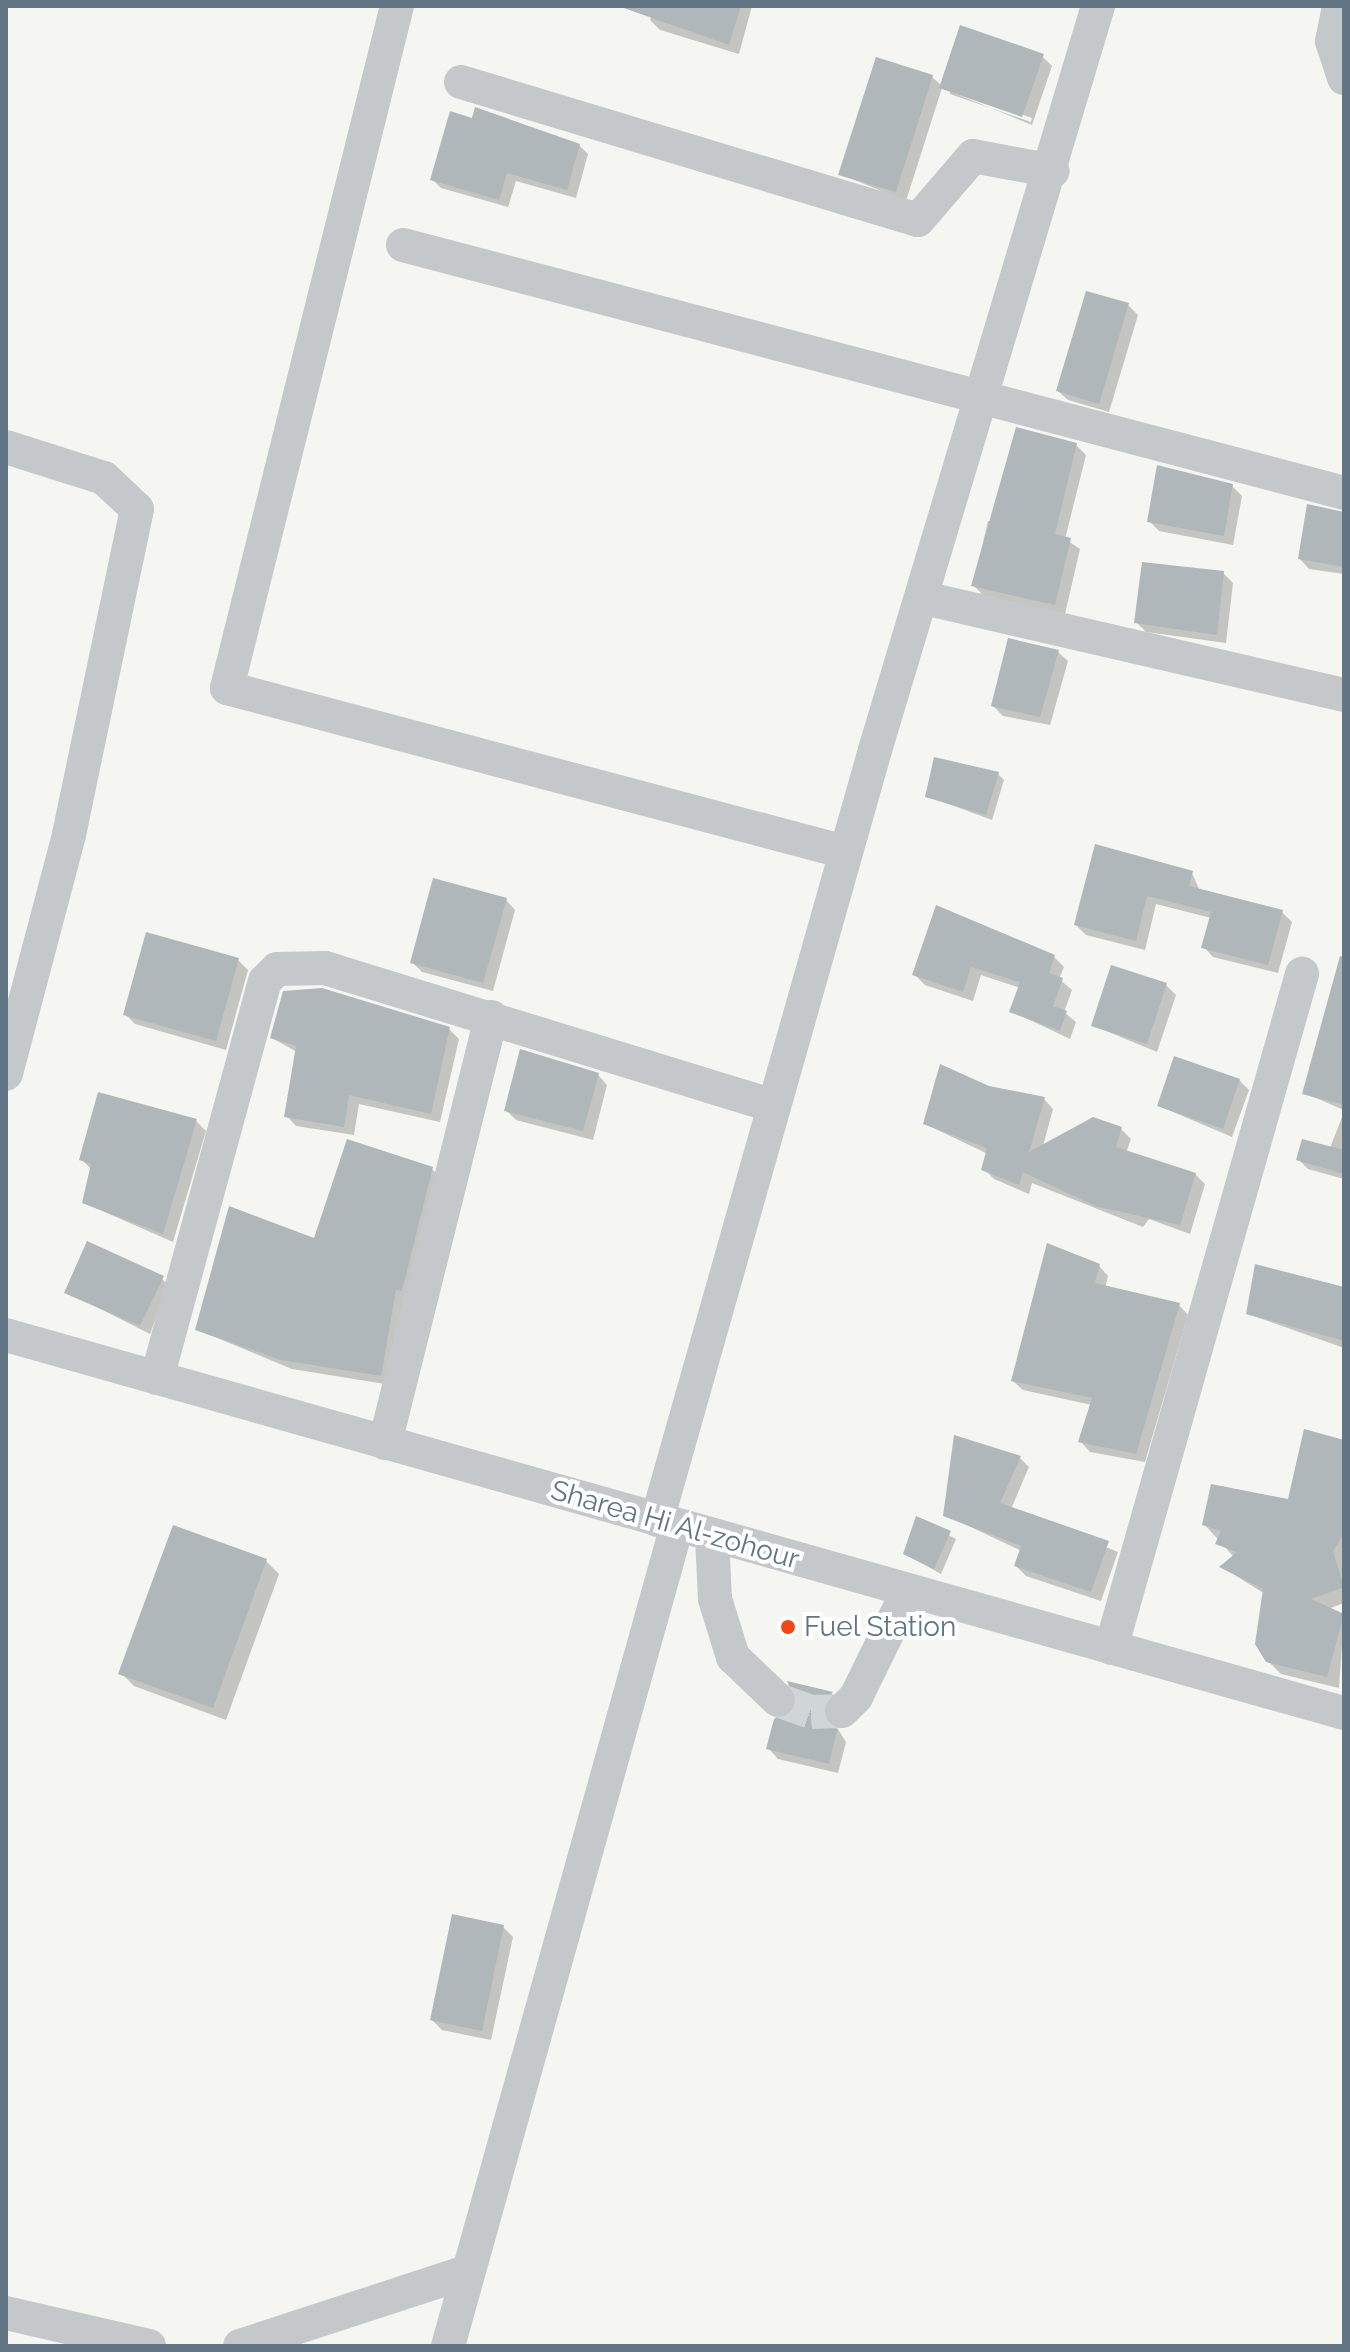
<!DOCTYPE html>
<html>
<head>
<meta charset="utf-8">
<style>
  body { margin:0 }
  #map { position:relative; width:1350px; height:2352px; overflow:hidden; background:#f5f5f1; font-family:Raleway,sans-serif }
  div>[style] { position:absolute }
  .shadow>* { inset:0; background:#0003 }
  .building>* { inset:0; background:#afb7bb }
  .minor-tunnel>* { height:34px; margin-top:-17px; transform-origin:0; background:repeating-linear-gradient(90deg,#d0d5d6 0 34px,transparent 0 51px) }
  .minor>* { height:34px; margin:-17px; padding:0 17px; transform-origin:17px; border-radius:17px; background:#c4c8cb }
  .dots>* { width:22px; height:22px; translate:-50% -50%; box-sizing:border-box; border:4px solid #fff; border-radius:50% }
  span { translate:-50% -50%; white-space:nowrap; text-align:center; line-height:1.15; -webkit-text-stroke:8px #fff; paint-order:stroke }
  .street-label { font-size:28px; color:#617584 }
  .poi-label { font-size:28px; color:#617584 }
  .left { translate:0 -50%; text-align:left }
  .frame { position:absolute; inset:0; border:8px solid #617584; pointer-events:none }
</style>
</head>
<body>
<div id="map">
  <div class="shadow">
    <div style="clip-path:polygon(655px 6px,752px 6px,739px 54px,660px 30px,650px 20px)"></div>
    <div style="clip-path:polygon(evenodd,1042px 56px,1052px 66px,1032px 125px,942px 88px,906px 201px,840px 174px,932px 77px,942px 86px,1042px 56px,950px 90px,1032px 118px,1031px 122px,950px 94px,950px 90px)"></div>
    <div style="clip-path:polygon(477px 110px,579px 145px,588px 154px,576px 198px,516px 181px,508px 207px,441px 188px,432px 179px)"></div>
    <div style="clip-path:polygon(1128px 305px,1138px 315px,1109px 412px,1068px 400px,1058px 391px)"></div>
    <div style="clip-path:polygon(1076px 445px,1086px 455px,1065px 539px,1080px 549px,1065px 614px,983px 595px,973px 585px,988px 521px,995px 523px)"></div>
    <div style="clip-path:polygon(1232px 486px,1242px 496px,1233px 545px,1159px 531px,1149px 521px)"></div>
    <div style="clip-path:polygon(1344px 513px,1344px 574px,1309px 569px,1300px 559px)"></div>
    <div style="clip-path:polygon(1223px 573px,1233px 583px,1226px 643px,1146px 632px,1136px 622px)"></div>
    <div style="clip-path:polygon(1058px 652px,1068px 661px,1050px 725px,1003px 716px,993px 706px)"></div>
    <div style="clip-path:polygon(998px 774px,1004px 780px,992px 820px,927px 796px)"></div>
    <div style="clip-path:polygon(1192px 873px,1200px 891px,1282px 912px,1292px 922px,1278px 973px,1213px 957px,1204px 947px,1211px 918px,1156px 904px,1145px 950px,1086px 935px,1076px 925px)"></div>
    <div style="clip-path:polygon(506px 900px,515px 910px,493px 991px,422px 972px,412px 962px)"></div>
    <div style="clip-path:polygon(938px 908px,1054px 957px,1064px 967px,1059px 979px,1072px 990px,1064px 1012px,1076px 1022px,1070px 1039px,1011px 1011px,1020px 988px,981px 975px,973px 1001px,925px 985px,915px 975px)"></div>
    <div style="clip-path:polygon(238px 960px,248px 970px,226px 1050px,135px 1024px,125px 1014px)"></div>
    <div style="clip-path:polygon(1166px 985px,1176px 995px,1157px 1052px,1094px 1026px)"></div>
    <div style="clip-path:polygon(1344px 986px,1344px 1110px,1304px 1093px)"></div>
    <div style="clip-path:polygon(449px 1029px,459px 1039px,440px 1122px,359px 1104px,354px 1135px,296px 1126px,287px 1116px,297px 1052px,272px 1038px)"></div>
    <div style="clip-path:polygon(598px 1075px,607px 1085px,593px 1140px,516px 1120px,506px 1110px)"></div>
    <div style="clip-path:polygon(1239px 1080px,1249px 1090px,1232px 1137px,1159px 1106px)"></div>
    <div style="clip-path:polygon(989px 1088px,1044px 1099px,1053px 1109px,1043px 1146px,1121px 1129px,1131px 1139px,1126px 1153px,1195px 1174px,1205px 1184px,1190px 1234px,1149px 1219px,1143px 1227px,1032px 1183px,1029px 1194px,994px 1179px,984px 1169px,988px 1154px,925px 1124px)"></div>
    <div style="clip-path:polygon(1344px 1112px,1344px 1179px,1308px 1169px,1299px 1160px,1330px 1148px)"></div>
    <div style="clip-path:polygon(196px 1121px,206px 1131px,173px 1242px,84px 1203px,92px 1170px,82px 1160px)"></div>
    <div style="clip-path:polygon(432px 1169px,442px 1179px,391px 1385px,292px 1369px,198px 1330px,316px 1241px)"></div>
    <div style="clip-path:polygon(1099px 1266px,1108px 1276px,1105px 1288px,1179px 1305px,1188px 1315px,1145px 1462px,1090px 1452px,1081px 1442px,1092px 1405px,1023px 1390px,1013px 1381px)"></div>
    <div style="clip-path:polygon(158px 1275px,168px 1285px,150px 1334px,67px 1292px)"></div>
    <div style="clip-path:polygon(1344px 1279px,1344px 1348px,1248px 1314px,1341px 1289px)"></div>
    <div style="clip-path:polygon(1344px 1442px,1344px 1603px,1328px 1609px,1344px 1616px,1339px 1688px,1281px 1674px,1268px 1661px,1265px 1594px,1222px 1567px,1234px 1557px,1204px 1524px,1289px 1502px)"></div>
    <div style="clip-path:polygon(1020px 1458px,1029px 1467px,1011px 1509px,1118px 1552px,1101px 1601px,1026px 1576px,1016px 1566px,1022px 1551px,945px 1515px)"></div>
    <div style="clip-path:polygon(917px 1519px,956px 1539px,941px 1574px,905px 1554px)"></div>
    <div style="clip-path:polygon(266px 1561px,279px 1574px,226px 1720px,134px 1686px,121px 1673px)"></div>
    <div style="clip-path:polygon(790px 1683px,842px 1703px,831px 1718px,846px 1742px,838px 1773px,778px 1759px,769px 1749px,800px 1706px)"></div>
    <div style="clip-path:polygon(503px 1927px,513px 1937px,491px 2040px,442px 2030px,432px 2020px)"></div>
  </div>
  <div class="building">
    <div style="clip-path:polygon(618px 6px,741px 6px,729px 45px)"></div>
    <div style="clip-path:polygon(960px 25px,1044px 54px,1022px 117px,939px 88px)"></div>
    <div style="clip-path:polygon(876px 57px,933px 75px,896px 192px,838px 175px)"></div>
    <div style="clip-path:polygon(475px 107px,580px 144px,567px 190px,507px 173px,499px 200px,430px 180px,450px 111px,472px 118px)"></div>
    <div style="clip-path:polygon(1086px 291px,1129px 303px,1099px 404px,1056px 391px)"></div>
    <div style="clip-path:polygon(1016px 427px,1077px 443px,1055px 534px,1071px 538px,1055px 605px,971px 586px)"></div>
    <div style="clip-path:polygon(1157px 465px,1233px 484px,1224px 536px,1147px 522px)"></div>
    <div style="clip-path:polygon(1307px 504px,1344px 512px,1344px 567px,1298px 559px)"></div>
    <div style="clip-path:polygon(1142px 562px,1224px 571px,1217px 635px,1134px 623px)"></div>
    <div style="clip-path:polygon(1008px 638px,1059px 650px,1040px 717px,991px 706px)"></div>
    <div style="clip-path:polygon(934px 757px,999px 772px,986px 815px,925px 797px)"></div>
    <div style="clip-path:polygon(1095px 844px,1193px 871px,1189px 886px,1283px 910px,1268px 965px,1201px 948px,1211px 912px,1147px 896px,1136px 941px,1074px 925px)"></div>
    <div style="clip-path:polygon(433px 878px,507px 898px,483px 983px,410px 963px)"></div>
    <div style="clip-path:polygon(936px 905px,1055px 955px,1049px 973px,1063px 978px,1053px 1006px,1067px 1011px,1060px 1031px,1009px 1012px,1020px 982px,971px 967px,963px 992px,912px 975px)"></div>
    <div style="clip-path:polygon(146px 932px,239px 958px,216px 1041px,123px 1015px)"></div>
    <div style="clip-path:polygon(1340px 956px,1344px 957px,1344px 1105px,1302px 1094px)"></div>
    <div style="clip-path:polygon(1111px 965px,1167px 983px,1147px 1044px,1091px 1026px)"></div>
    <div style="clip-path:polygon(322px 988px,450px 1027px,431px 1114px,349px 1095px,344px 1127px,284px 1117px,296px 1046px,270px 1038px,283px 991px)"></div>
    <div style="clip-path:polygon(520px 1049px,599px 1073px,583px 1131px,504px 1111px)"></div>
    <div style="clip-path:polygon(1174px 1056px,1240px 1079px,1223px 1129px,1157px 1106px)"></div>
    <div style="clip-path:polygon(940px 1064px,989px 1086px,1045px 1097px,1029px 1152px,1093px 1117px,1122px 1127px,1116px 1147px,1196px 1173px,1180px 1225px,1095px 1206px,1023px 1172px,1019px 1185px,981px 1170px,987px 1148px,923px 1124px)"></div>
    <div style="clip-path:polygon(98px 1092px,197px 1119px,163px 1234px,82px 1203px,91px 1164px,79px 1160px)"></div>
    <div style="clip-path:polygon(347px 1139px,433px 1167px,402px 1291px,396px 1290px,381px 1376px,281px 1360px,195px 1330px,229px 1206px,314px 1238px)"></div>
    <div style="clip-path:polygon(1302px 1139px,1344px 1150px,1344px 1174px,1296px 1160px)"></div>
    <div style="clip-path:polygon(87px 1241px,164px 1276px,140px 1326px,64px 1293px)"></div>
    <div style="clip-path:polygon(1047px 1243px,1100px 1264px,1095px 1283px,1180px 1303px,1136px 1454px,1078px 1442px,1092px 1398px,1011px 1381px)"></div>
    <div style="clip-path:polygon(1255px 1264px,1344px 1287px,1344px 1341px,1246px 1314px)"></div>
    <div style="clip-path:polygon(1304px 1429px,1344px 1440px,1344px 1534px,1333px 1551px,1344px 1587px,1311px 1599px,1344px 1614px,1327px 1677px,1266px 1662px,1255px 1644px,1263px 1589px,1219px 1567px,1237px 1552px,1215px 1544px,1221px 1531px,1202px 1525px,1211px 1484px,1288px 1499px)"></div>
    <div style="clip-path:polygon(954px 1435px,1021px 1456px,1000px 1503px,1109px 1541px,1091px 1592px,1014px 1566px,1021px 1546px,943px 1516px)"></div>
    <div style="clip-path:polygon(916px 1516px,951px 1531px,934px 1569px,903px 1554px)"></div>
    <div style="clip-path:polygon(173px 1525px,267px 1559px,213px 1708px,118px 1674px)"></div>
    <div style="clip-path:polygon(787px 1681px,833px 1692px,823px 1707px,837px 1730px,829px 1764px,766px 1749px,774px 1719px,797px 1705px)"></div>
    <div style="clip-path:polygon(452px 1914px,504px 1925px,482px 2031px,430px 2020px)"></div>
  </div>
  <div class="minor-tunnel">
    <div style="left:778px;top:1700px;width:35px;rotate:20deg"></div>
    <div style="left:811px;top:1712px;width:31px;rotate:-2deg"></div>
  </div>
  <div class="minor">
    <div style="left:397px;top:6px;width:703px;rotate:104deg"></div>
    <div style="left:227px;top:688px;width:639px;rotate:14.86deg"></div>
    <div style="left:1339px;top:6px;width:36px;rotate:101deg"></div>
    <div style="left:1332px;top:41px;width:39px;rotate:72deg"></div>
    <div style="left:461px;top:82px;width:477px;rotate:16.8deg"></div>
    <div style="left:918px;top:220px;width:84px;rotate:-49.3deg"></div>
    <div style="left:973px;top:156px;width:81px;rotate:10.6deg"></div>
    <div style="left:403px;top:245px;width:973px;rotate:14.76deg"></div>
    <div style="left:6px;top:447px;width:103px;rotate:17.6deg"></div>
    <div style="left:104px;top:478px;width:45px;rotate:43.2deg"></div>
    <div style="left:137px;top:509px;width:333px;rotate:101.8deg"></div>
    <div style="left:69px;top:835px;width:247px;rotate:104.8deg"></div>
    <div style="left:924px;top:598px;width:431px;rotate:13deg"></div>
    <div style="left:6px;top:1335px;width:1390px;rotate:15.78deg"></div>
    <div style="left:157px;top:1378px;width:411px;rotate:-74.8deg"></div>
    <div style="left:265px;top:981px;width:17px;rotate:-45deg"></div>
    <div style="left:277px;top:969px;width:48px;rotate:-1.2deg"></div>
    <div style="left:325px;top:968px;width:469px;rotate:17.1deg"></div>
    <div style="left:385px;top:1443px;width:439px;rotate:-76deg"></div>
    <div style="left:657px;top:1520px;width:800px;rotate:-74.19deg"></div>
    <div style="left:875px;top:750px;width:777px;rotate:-73.31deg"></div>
    <div style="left:712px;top:1536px;width:63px;rotate:87.3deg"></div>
    <div style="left:715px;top:1599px;width:61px;rotate:72.8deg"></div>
    <div style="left:733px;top:1657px;width:62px;rotate:43.7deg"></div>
    <div style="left:1111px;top:1648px;width:701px;rotate:-74.18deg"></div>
    <div style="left:842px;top:1711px;width:20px;rotate:-45deg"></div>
    <div style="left:856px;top:1697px;width:118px;rotate:-63.9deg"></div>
    <div style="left:6px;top:2313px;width:147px;rotate:13deg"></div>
    <div style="left:240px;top:2346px;width:239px;rotate:-18.1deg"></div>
    <div style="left:448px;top:2346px;width:851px;rotate:-74.4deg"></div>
  </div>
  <div class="dots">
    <div style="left:788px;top:1627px;background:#f24714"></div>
  </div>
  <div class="street-label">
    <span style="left:675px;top:1525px;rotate:16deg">Sharea Hi Al-zohour</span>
  </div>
  <div class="poi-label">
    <span class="left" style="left:804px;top:1627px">Fuel Station</span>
  </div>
  <div class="frame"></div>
</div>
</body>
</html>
